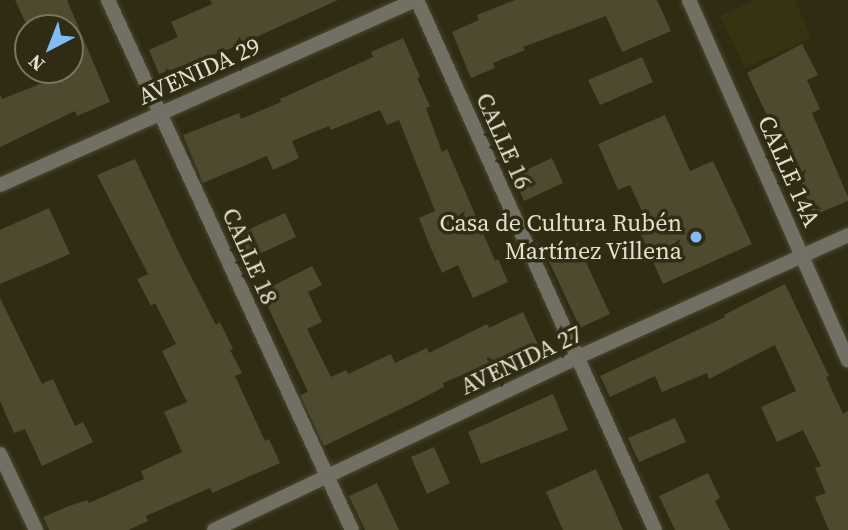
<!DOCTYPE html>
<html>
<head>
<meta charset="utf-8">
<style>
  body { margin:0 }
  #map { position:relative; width:848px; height:530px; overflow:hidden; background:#302c13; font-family:"Source Serif 4",serif }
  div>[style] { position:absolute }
  .built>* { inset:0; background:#373211 }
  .building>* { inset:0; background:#4e4a30 }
  .roads { filter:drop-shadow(0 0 2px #4c4931) drop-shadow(0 0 2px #4c4931) }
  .minor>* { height:14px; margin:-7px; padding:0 7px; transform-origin:7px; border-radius:7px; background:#727064 }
  .tertiary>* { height:14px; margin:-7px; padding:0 7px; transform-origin:7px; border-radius:7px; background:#727064 }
  .dots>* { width:19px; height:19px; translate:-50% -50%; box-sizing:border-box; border:4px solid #302c13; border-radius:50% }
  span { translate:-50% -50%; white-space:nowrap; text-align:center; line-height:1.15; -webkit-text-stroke:7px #302c13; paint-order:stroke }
  .street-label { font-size:24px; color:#e1dfd0 }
  .poi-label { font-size:24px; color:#e1dfd0 }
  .right { translate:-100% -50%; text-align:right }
  .north { position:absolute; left:14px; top:14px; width:70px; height:70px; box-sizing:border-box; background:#302c13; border:2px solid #77745f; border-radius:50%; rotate:222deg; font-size:19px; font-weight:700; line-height:28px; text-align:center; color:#e1dfd0 }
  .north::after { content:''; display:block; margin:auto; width:24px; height:32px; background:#81bcfa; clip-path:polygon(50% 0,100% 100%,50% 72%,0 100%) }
</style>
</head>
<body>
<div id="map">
  <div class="built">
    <div style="clip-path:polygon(754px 0,795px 0,811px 38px,745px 68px,720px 16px)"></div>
  </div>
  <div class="building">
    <div style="clip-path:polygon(15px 0,67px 0,110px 102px,77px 116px,75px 111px,0 147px,0 95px,2px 99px,70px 72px,70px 28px,28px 28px)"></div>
    <div style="clip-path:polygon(210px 0,338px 0,232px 48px,159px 74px,149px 50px,178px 37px,171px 22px,212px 4px)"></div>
    <div style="clip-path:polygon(515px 0,657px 0,671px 31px,622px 52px,606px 16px,523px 47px,525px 50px,493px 63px,495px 68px,471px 78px,452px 32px,479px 20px,477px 15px)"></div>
    <div style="clip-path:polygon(403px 38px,420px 77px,417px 78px,430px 106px,426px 108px,442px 152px,447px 149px,495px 261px,498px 259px,508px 282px,473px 298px,458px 265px,442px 273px,429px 244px,419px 218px,435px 211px,399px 120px,387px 125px,380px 110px,331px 130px,329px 126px,292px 141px,299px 158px,273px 170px,267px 156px,203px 183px,183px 135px,239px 113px,241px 119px,281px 102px,280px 99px,373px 57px,371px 52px)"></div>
    <div style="clip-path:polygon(802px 44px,818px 75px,807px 80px,820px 109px,812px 113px,848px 197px,848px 201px,814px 215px,777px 129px,774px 130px,747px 73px)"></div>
    <div style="clip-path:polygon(642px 57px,653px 82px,600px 105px,588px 80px)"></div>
    <div style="clip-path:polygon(665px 115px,690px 171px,713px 161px,752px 244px,663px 284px,639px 230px,649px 226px,630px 185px,618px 190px,598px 144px)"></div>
    <div style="clip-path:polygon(552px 158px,563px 183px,524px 201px,513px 176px)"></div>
    <div style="clip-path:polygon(135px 159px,178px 251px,216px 325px,220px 322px,233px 349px,230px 350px,242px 373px,235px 376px,265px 441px,269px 439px,280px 463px,212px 493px,210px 488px,146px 516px,148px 521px,128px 530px,49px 530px,43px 517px,69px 506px,87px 500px,89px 503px,144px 479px,141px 471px,182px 452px,164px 412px,187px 402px,162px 351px,176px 344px,155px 303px,151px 306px,137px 279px,148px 274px,97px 175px)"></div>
    <div style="clip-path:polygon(49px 208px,70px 254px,0 284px,0 230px)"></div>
    <div style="clip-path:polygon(285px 213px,296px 237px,244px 261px,232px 237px)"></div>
    <div style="clip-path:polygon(577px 243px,610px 314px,580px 328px,547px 257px)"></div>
    <div style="clip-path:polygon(312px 266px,322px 285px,308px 292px,322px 322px,307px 329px,331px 377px,346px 370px,348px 374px,391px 354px,395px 363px,427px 348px,429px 353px,487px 324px,489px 328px,523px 312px,540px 349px,521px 357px,520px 354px,485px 370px,483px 366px,443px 383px,444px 387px,413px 403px,324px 446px,300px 395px,308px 392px,261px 292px)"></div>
    <div style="clip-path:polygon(785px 284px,829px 376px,826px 377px,843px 414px,848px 411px,848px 530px,829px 530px,815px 497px,826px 493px,815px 468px,821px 466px,803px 430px,777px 442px,761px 407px,796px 391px,775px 345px,709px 379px,707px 373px,662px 392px,655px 376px,610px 397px,600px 376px,725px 317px,724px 315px)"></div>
    <div style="clip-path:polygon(0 298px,42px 384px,53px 379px,75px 426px,83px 422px,93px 442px,42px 466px,25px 429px,14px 433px,0 401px)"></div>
    <div style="clip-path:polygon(553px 394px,568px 430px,481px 464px,468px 432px)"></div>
    <div style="clip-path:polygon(675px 418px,686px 442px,639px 462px,628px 438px)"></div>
    <div style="clip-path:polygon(434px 447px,450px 483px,427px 494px,411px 457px)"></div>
    <div style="clip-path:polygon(596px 469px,623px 530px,563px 530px,546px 492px)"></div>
    <div style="clip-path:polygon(708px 473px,720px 498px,715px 501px,730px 530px,675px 530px,659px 496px)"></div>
    <div style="clip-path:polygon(377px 483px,399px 530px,365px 530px,349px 496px)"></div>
  </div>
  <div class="roads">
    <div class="minor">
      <div style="left:108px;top:0;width:583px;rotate:65.28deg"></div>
      <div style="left:417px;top:0;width:581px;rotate:65.82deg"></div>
      <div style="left:689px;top:0;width:394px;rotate:66.2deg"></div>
      <div style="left:0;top:454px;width:84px;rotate:64.7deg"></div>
      <div style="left:214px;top:530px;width:401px;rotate:-25.4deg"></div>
      <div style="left:576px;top:358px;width:299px;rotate:-24.3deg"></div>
    </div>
    <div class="tertiary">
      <div style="left:0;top:185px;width:455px;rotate:-24deg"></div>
    </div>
  </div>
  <div class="dots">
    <div style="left:696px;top:237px;background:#81bcfa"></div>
  </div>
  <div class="street-label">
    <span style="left:199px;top:71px;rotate:-24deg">AVENIDA 29</span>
    <span style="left:504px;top:141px;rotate:66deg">CALLE 16</span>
    <span style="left:789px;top:171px;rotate:66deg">CALLE 14A</span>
    <span style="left:250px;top:256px;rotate:66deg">CALLE 18</span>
    <span style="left:521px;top:360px;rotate:-25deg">AVENIDA 27</span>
  </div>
  <div class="poi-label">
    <span class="right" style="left:682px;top:237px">Casa de Cultura Rubén<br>Martínez Villena</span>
  </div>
  <div class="north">N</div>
</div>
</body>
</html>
